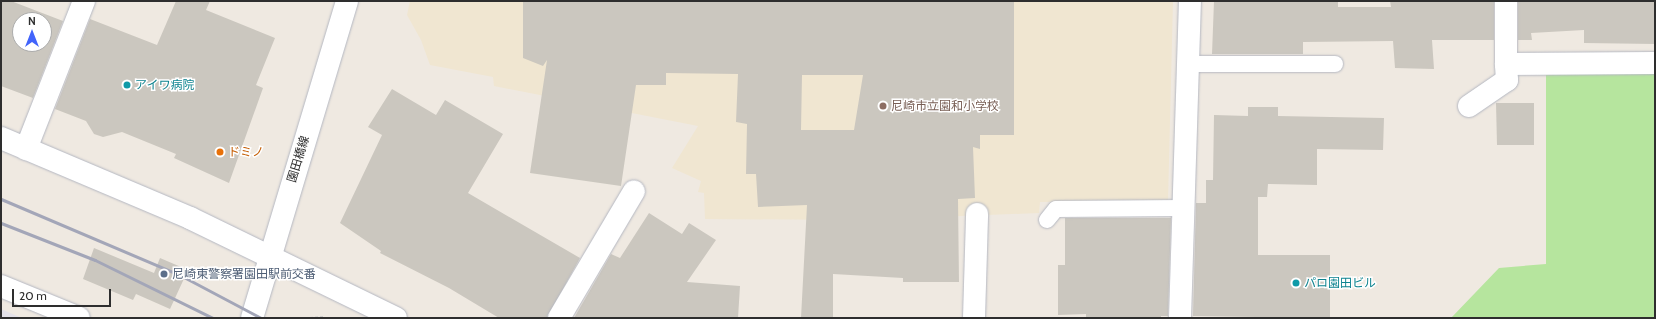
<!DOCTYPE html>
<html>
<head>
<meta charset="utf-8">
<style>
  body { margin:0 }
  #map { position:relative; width:1656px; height:319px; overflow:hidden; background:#efe9e1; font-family:Cabin,"Noto Sans JP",sans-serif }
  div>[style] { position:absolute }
  .industrial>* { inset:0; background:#e3e1e8 }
  .education>* { inset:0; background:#f0e6d1 }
  .green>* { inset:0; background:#b6e59e }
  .building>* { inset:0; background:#cbc7bf }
  .path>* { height:2.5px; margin-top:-1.25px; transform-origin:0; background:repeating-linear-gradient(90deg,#c9c9c9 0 3px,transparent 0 5px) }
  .roads { filter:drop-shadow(0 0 1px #b4b7c1) drop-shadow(0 0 1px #b4b7c1) }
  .service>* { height:16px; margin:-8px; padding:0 8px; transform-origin:8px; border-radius:8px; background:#fff }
  .minor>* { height:22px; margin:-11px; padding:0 11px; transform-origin:11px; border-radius:11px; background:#fff }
  .tertiary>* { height:22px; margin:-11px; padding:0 11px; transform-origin:11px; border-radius:11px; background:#fff }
  .rail>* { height:3px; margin:-1.5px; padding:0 1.5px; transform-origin:1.5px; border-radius:1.5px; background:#a3a6b8 }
  .dots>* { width:11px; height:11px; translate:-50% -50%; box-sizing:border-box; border:2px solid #fff; border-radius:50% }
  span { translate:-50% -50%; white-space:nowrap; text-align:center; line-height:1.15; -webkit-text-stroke:3px #fff; paint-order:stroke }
  .culture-label { font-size:12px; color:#0d838f }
  .left { translate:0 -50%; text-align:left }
  .education-label { font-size:12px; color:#785e54 }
  .food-label { font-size:12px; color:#c56008 }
  .street-label { font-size:12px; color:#2e2e2e }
  .service-label { font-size:12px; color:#4e5e75 }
  .frame { position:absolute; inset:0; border:2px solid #2e2e2e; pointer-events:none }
  .north { position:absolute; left:12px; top:12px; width:40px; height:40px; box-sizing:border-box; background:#fff; border:1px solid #ababab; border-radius:50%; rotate:0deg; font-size:11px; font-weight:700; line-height:16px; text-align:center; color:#2e2e2e }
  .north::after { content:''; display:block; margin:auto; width:14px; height:18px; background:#4264fb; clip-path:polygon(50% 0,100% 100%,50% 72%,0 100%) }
  .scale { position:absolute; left:12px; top:289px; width:99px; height:18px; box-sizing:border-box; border:2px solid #2e2e2e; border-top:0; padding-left:5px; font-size:12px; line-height:14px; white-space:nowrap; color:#2e2e2e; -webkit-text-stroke:3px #fff; paint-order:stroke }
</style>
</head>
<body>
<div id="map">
  <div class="industrial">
    <div style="clip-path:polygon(1px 309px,22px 318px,1px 318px)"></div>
  </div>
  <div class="education">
    <div style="clip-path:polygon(410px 1px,1173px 1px,1168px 201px,1040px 202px,1039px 213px,860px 220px,705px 219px,704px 193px,698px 192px,701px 181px,672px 168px,698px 126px,494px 86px,493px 77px,430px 65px,421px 40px,407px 15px)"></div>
  </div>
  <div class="green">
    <div style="clip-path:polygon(1546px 71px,1655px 71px,1655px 318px,1451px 318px,1499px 268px,1546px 264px)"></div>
  </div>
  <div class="building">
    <div style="clip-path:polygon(evenodd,1px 1px,11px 1px,63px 21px,33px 98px,1px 86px,1px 1px,20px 20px,44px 20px,44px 44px,20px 44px,20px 20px)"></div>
    <div style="clip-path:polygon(176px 1px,210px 1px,206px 10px,275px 38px,256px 85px,263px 88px,229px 183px,174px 158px,176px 154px,122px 132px,103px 137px,94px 134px,86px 121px,55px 109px,90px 19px,157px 45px)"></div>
    <div style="clip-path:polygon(evenodd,523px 1px,1014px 1px,1014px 135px,980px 135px,980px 149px,973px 147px,975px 198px,958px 199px,959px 282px,903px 282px,903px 278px,833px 274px,833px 318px,801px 318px,807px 205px,758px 207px,756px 174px,746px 174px,747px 124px,736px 122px,738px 74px,666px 73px,666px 85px,636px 85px,621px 186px,530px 173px,547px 60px,543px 66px,523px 58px,523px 1px,802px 75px,863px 75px,854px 130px,801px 130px,802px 75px)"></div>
    <div style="clip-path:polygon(1214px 1px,1338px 2px,1338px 7px,1391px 7px,1390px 1px,1494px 1px,1494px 40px,1432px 40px,1434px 69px,1395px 68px,1393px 41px,1303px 42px,1303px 54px,1212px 54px)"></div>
    <div style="clip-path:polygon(1518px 1px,1655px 1px,1655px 44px,1584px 43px,1584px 30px,1531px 33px,1532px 40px,1518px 40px)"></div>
    <div style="clip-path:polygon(392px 89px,436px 115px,445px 100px,503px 134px,468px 193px,580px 258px,547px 318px,499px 318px,449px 288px,380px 253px,381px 251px,340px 223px,382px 135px,368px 127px)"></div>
    <div style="clip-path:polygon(1496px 103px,1534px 103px,1534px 145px,1497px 145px)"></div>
    <div style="clip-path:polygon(1248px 107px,1278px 107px,1278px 116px,1384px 118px,1383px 150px,1317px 149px,1317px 185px,1268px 184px,1267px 197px,1258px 197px,1258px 255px,1330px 255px,1330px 318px,1193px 316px,1196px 203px,1206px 203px,1206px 180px,1213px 180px,1214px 115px,1248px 116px)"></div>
    <div style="clip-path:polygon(649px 213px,682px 234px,689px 223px,716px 240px,687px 282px,740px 286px,738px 318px,574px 318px,611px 254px,620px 258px)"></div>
    <div style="clip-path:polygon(1065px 218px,1171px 218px,1168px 316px,1161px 316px,1161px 318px,1086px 318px,1086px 314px,1058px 315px,1058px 265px,1065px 265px)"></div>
    <div style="clip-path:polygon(94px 248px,154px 273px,160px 258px,188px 270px,170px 309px,136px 294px,133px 300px,83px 279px)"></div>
  </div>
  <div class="path">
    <div style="left:310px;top:318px;width:14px;rotate:-4deg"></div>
  </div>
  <div class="roads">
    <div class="service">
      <div style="left:1188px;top:64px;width:147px"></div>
      <div style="left:1047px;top:220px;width:14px;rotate:-51deg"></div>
      <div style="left:1056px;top:209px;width:127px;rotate:-0.5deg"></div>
    </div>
    <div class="minor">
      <div style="left:1506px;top:1px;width:63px;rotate:90deg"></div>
      <div style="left:1506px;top:64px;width:149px;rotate:-0.4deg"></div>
      <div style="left:1469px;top:106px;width:46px;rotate:-34.4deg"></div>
      <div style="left:1507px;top:80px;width:16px;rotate:-94deg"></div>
      <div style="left:26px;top:149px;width:159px;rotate:-68.6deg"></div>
      <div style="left:1px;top:286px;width:84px;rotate:22.3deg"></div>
      <div style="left:559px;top:318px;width:147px;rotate:-59.4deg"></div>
      <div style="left:974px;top:318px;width:104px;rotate:-88.3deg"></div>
      <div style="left:1180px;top:318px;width:317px;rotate:-88.2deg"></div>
    </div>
    <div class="tertiary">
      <div style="left:1px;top:138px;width:205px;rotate:22.9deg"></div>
      <div style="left:190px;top:218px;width:229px;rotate:25.9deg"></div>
      <div style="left:252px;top:318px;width:331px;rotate:-73.3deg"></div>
    </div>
  </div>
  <div class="rail">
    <div style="left:1px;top:199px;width:192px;rotate:23deg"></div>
    <div style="left:178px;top:274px;width:94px;rotate:27.9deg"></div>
    <div style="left:1px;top:223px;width:101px;rotate:21.5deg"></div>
    <div style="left:95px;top:260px;width:131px;rotate:26.2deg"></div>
  </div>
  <div class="dots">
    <div style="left:127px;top:85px;background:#0f9aa8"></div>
    <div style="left:883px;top:106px;background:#8d6e63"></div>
    <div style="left:220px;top:152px;background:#e8710a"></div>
    <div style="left:164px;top:274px;background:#5c6f8a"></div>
    <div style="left:1296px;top:283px;background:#0f9aa8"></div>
  </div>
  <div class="culture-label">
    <span class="left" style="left:135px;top:85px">アイワ病院</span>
    <span class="left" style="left:1304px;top:283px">パロ園田ビル</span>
  </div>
  <div class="education-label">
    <span class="left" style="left:891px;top:106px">尼崎市立園和小学校</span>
  </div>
  <div class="food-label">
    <span class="left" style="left:228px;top:152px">ドミノ</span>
  </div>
  <div class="street-label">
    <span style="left:298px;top:159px;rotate:-73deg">園田橋線</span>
  </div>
  <div class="service-label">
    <span class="left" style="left:172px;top:274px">尼崎東警察署園田駅前交番</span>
  </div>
  <div class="frame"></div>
  <div class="north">N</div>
  <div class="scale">20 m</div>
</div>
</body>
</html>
